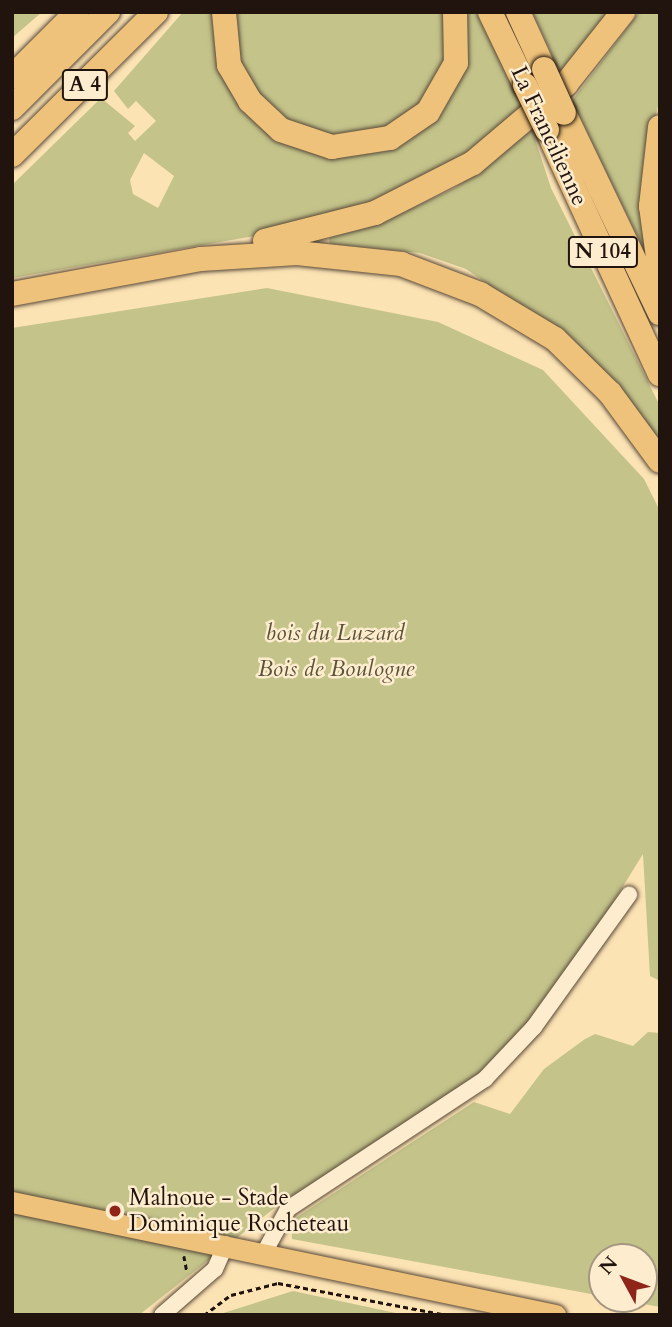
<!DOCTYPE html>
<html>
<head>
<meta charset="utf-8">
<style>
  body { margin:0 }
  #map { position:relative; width:672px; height:1327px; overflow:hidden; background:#fce3b4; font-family:Cardo,serif }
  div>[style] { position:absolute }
  .green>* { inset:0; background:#c3c38a }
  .path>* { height:2.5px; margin-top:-1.25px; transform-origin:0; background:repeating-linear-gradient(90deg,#21140e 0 5px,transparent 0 8.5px) }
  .roads { filter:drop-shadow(0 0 2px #584838) drop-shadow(0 0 2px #584838) }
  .minor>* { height:16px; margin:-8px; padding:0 8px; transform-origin:8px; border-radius:8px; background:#fdedce }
  .major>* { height:21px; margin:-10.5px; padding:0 10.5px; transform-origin:10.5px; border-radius:10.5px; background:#eec27a }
  .highway>* { height:24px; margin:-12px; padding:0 12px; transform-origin:12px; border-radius:12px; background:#eec27a }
  .bridges { filter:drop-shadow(0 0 2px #21140e) drop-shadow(0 0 2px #21140e) }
  .highway-bridge>* { height:24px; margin:-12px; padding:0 12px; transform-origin:12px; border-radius:12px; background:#eec27a }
  .dots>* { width:19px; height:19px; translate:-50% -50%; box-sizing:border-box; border:4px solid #fdedce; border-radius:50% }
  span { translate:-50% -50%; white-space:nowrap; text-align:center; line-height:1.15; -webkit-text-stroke:5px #fdedce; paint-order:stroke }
  .shield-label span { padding:2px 5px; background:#fdedce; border:2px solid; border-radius:5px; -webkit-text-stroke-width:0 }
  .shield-label { font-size:21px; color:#21140e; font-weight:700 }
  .street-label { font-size:23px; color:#21140e }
  .park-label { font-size:23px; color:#5a5139; font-style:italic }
  .poi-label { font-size:23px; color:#21140e }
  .left { translate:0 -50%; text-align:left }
  .frame { position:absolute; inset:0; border:14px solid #21140e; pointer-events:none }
  .north { position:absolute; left:588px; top:1243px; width:70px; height:70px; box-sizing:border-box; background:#fdedce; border:2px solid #a59681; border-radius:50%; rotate:311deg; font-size:19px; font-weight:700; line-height:28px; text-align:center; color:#21140e }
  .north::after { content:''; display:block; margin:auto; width:24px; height:32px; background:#8f2418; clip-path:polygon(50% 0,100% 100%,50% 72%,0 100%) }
</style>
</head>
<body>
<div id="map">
  <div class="green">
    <div style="clip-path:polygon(12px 12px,42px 12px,12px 38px)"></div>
    <div style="clip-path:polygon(evenodd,183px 12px,218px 12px,220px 60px,311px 152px,442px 109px,462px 76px,463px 12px,476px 12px,524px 109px,509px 127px,404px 192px,289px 230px,12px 278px,12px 185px,101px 98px,135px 126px,128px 133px,135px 141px,156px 121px,136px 101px,128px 109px,114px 91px,183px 12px,144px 153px,174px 176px,158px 208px,133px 194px,130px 180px,144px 153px)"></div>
    <div style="clip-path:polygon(234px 12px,444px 12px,449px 49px,430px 94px,400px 124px,345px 139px,287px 123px,243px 76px)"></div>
    <div style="clip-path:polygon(532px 12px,616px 12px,562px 76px)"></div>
    <div style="clip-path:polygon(639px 12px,660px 12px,660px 97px,647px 155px,644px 250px,572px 101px)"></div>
    <div style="clip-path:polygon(532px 130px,551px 188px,660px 406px,660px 440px,581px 348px,466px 269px,420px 253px,330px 244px,329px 238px,378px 224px,455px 188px)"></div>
    <div style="clip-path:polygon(267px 288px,438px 322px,543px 370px,644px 479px,660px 511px,660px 981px,650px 976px,643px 854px,568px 975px,496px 1067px,281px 1203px,139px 1315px,12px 1315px,12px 328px)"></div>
    <div style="clip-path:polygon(648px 1032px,660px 1033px,660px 1307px,617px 1299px,644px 1299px,644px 1257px,602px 1257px,602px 1296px,292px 1239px,291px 1221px,474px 1102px,510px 1114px,544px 1069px,585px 1039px,595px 1034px,633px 1046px)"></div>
    <div style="clip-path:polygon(293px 1291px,405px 1315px,217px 1315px)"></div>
  </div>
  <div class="path">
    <div style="left:184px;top:1256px;width:16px;rotate:79deg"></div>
    <div style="left:204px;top:1315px;width:34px;rotate:-37deg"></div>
    <div style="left:231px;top:1295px;width:49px;rotate:-14.3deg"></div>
    <div style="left:278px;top:1283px;width:172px;rotate:10.7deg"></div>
  </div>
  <div class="roads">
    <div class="minor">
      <div style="left:264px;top:1253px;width:50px;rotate:-61.4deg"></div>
      <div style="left:288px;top:1209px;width:236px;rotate:-33.4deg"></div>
      <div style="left:485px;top:1079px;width:71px;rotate:-46.7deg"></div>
      <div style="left:534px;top:1027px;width:163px;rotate:-54.3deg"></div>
      <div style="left:162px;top:1315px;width:70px;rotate:-41deg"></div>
      <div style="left:215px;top:1269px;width:27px;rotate:-66deg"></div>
    </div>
    <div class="major">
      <div style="left:12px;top:1202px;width:555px;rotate:11.76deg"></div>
    </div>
    <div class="highway">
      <div style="left:224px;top:12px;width:53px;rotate:84.6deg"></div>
      <div style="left:229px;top:65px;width:42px;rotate:59.7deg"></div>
      <div style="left:250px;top:101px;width:42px;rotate:43.1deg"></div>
      <div style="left:281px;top:130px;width:54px;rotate:18.4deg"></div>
      <div style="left:332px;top:147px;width:59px;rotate:-8.8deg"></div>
      <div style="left:390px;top:138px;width:46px;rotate:-34.4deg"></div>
      <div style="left:428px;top:112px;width:56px;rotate:-60.3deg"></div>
      <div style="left:456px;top:63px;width:51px;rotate:-91.1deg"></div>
      <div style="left:490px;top:12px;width:81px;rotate:64.4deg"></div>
      <div style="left:518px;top:12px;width:63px;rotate:65.5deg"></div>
      <div style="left:12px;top:77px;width:92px;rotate:-45deg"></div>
      <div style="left:12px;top:108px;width:136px;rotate:-45deg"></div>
      <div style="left:564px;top:113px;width:222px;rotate:64.4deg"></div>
      <div style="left:660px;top:127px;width:80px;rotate:96.5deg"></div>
      <div style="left:651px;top:206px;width:67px;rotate:82.2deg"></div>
      <div style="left:547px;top:130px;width:269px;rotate:65.2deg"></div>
      <div style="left:12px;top:155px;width:203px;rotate:-44.8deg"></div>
      <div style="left:265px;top:241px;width:114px;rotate:-14.3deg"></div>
      <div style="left:375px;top:213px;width:110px;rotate:-27deg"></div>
      <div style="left:473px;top:163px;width:122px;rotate:-40.3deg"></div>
      <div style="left:566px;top:84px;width:92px;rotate:-51.6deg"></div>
      <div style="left:12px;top:294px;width:192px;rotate:-10.5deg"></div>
      <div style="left:201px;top:259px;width:96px;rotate:-3.6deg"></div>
      <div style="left:297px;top:253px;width:105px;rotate:6deg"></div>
      <div style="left:401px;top:264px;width:85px;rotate:20.8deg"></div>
      <div style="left:480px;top:294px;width:87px;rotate:31deg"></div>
      <div style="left:555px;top:339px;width:77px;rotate:44.5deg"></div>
      <div style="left:610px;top:393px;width:84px;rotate:53.7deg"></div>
    </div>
  </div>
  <div class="bridges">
    <div class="highway-bridge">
      <div style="left:544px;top:69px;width:48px;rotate:65.6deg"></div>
      <div style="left:525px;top:85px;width:50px;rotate:63.9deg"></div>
    </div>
  </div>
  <div class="dots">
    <div style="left:115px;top:1211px;background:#8f2418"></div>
  </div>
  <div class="shield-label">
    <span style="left:85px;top:85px">A 4</span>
    <span style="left:603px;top:252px">N 104</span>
  </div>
  <div class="street-label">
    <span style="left:549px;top:136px;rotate:65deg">La Francilienne</span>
  </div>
  <div class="park-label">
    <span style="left:335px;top:633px">bois du Luzard</span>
    <span style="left:336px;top:669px">Bois de Boulogne</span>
  </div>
  <div class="poi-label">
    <span class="left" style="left:129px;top:1211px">Malnoue - Stade<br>Dominique Rocheteau</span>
  </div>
  <div class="frame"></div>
  <div class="north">N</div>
</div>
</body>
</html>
